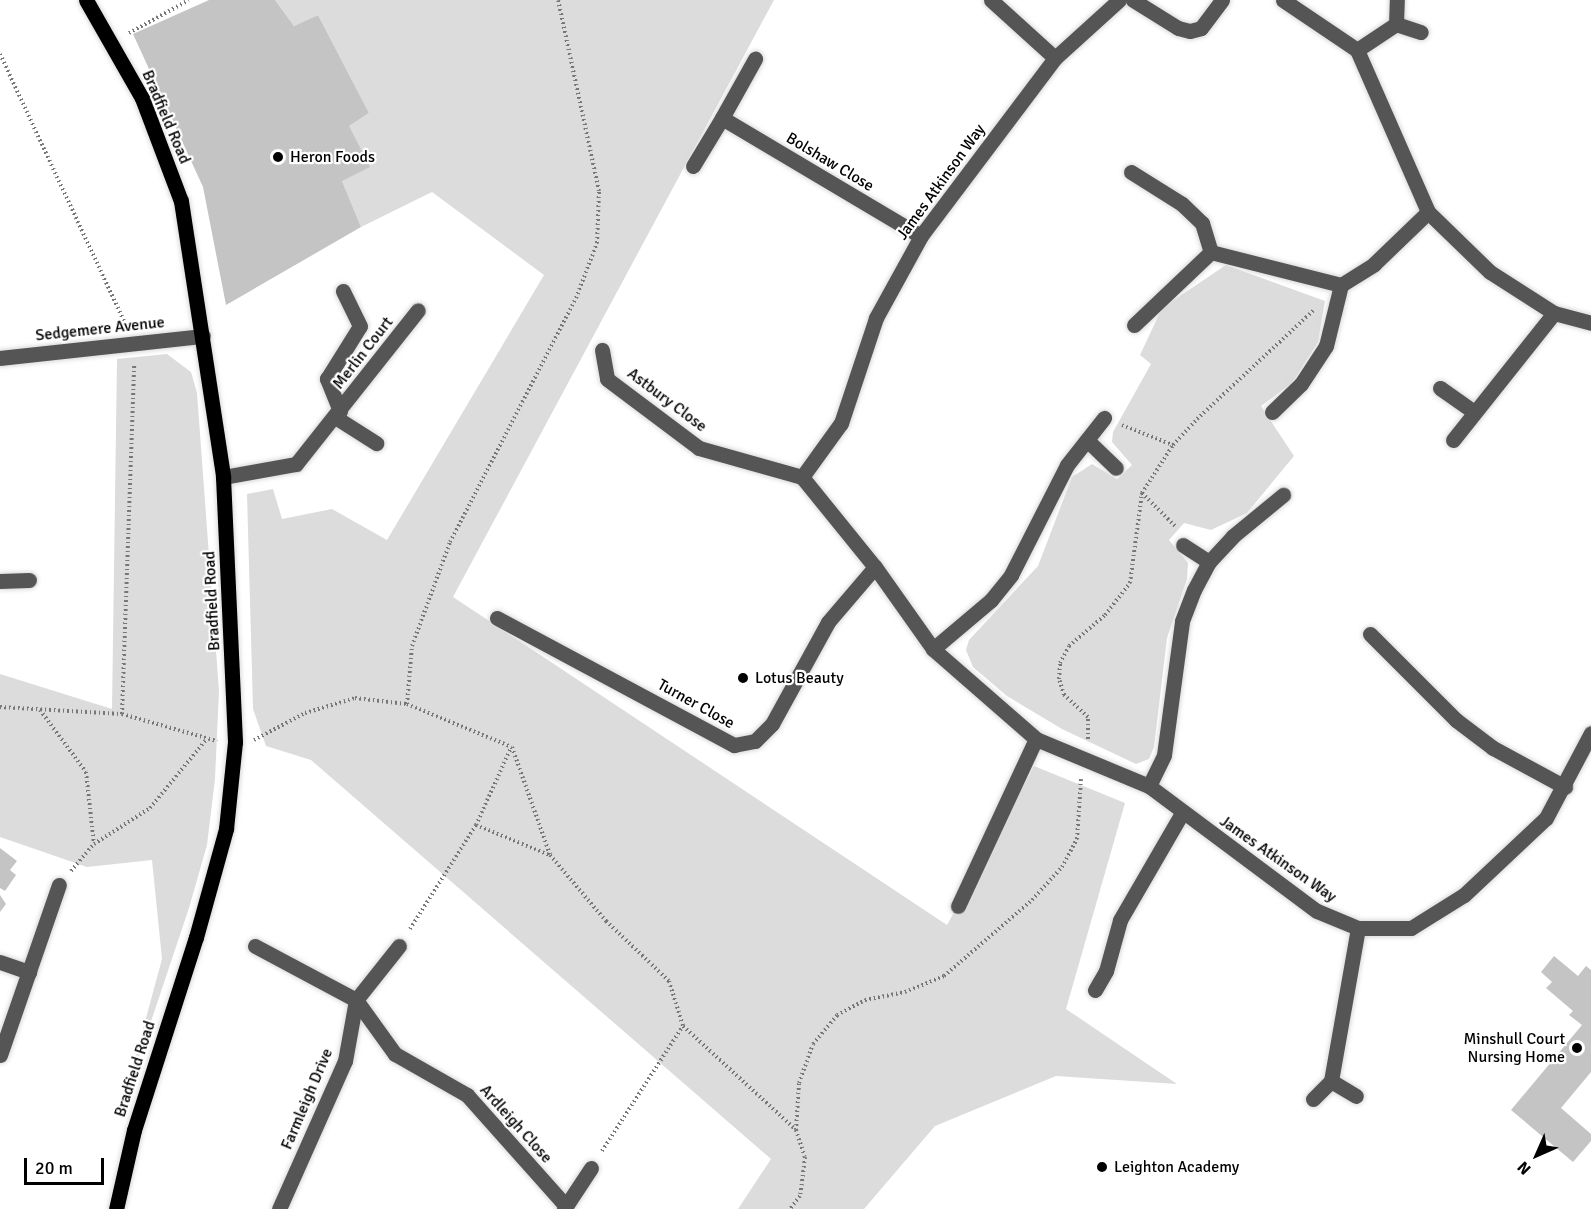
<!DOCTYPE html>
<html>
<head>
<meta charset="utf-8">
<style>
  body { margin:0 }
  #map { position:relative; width:1591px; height:1209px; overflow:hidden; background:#fff; font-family:Signika,sans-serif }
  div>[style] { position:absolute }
  .green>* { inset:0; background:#dcdcdc }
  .building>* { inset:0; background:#c4c4c4 }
  .path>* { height:4px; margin-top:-2px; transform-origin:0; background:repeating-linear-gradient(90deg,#777 0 1.5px,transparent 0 4.5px) }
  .roads { filter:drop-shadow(0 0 2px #dbdbdb) drop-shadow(0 0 2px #dbdbdb) }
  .minor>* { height:15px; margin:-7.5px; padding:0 7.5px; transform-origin:7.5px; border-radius:7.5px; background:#555 }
  .major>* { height:15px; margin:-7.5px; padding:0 7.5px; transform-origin:7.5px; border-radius:7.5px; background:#000 }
  .dots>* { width:16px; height:16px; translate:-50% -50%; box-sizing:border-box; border:3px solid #fff; border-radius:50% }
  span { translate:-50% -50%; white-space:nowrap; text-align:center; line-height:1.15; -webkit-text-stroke:4.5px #fff; paint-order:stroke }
  .street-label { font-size:16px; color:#000 }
  .poi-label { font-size:16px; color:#000 }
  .left { translate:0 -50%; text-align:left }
  .right { translate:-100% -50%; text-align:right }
  .north { position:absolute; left:1507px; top:1125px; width:60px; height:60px; -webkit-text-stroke:4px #fff; paint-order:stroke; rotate:225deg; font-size:16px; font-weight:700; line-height:24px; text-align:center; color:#000 }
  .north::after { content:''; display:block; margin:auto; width:21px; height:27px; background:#000; clip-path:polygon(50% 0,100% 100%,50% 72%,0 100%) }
  .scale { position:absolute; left:24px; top:1158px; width:80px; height:27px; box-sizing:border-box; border:3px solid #000; border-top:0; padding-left:8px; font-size:18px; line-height:21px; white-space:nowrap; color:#000; -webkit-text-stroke:4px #fff; paint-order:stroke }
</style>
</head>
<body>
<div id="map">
  <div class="green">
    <div style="clip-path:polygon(275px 0,774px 0,453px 597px,947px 925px,1034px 766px,1125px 803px,1066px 1009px,1177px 1084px,1056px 1076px,935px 1126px,864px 1209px,738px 1209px,771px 1159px,311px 760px,266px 746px,253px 709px,247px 494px,273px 489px,282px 519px,332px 509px,387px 540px,544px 275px,432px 192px,361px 227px,342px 181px,349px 126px,369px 113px,318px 15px,294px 26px)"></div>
    <div style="clip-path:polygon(1226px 265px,1325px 301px,1318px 342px,1292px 383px,1261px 406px,1294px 456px,1247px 513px,1211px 530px,1184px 523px,1169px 540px,1188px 563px,1187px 579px,1167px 638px,1154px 747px,1149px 759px,1136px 764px,1062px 729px,1007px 696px,973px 667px,966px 650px,969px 640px,1038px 566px,1072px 477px,1092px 464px,1117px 479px,1132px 465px,1112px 442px,1113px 432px,1151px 364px,1140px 355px,1162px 308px)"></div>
    <div style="clip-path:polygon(167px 354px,191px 372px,197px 393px,219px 691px,215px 779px,207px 845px,189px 908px,120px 1114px,162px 959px,152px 860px,87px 867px,0 837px,0 674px,112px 709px,117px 359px)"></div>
  </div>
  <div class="building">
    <div style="clip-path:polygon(209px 0,275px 0,294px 26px,318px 15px,369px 113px,349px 126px,370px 167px,342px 181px,361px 227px,226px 305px,203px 187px,133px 34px)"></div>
    <div style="clip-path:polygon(0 848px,17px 861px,10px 870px,16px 875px,5px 891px,0 888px)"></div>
    <div style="clip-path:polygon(0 895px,6px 904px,0 912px)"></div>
    <div style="clip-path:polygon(1554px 956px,1578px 976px,1586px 966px,1591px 970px,1591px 1072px,1561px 1108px,1591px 1134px,1591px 1141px,1573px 1162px,1511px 1110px,1582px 1025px,1569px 1015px,1573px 1011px,1546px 988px,1552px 982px,1541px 972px)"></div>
  </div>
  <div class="path">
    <div style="left:129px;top:33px;width:68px;rotate:-28.8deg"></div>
    <div style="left:0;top:54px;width:300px;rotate:65.1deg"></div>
    <div style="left:1122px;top:425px;width:55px;rotate:21.4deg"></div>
    <div style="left:1142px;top:493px;width:49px;rotate:45deg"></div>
    <div style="left:407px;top:704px;width:58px;rotate:-85.1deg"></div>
    <div style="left:412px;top:646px;width:111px;rotate:-69.9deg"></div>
    <div style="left:450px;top:542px;width:275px;rotate:-62.7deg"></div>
    <div style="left:576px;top:298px;width:59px;rotate:-69.1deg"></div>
    <div style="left:597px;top:243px;width:52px;rotate:-87.8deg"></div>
    <div style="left:599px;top:191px;width:195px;rotate:-102.1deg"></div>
    <div style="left:0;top:707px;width:122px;rotate:3.3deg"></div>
    <div style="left:122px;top:714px;width:99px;rotate:15.9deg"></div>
    <div style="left:40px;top:710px;width:77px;rotate:53.4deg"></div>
    <div style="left:86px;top:772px;width:72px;rotate:83.7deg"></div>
    <div style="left:122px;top:714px;width:350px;rotate:-88deg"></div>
    <div style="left:1088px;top:739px;width:22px;rotate:-90deg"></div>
    <div style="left:1088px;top:717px;width:33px;rotate:-137deg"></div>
    <div style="left:1064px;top:695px;width:17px;rotate:-107deg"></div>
    <div style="left:1059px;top:679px;width:16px;rotate:-86deg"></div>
    <div style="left:1060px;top:663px;width:19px;rotate:-62deg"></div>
    <div style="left:1069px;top:646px;width:48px;rotate:-40.7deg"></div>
    <div style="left:1105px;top:615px;width:41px;rotate:-52deg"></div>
    <div style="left:1130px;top:583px;width:91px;rotate:-82.4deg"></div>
    <div style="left:1142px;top:493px;width:57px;rotate:-57.1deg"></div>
    <div style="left:1173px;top:445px;width:35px;rotate:-47deg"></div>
    <div style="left:1197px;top:419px;width:160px;rotate:-43deg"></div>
    <div style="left:254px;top:740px;width:58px;rotate:-27.9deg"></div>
    <div style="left:305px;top:713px;width:52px;rotate:-16.7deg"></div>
    <div style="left:355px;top:698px;width:52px;rotate:6.6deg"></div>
    <div style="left:407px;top:704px;width:113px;rotate:22.3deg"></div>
    <div style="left:512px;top:747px;width:114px;rotate:70.6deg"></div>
    <div style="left:550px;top:855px;width:87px;rotate:49.7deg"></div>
    <div style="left:606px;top:921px;width:87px;rotate:43.6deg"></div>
    <div style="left:669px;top:981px;width:47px;rotate:72.7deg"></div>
    <div style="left:683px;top:1026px;width:154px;rotate:42.6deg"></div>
    <div style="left:796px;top:1130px;width:28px;rotate:72deg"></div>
    <div style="left:805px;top:1157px;width:39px;rotate:97deg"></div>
    <div style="left:800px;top:1196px;width:16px;rotate:128deg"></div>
    <div style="left:476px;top:825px;width:79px;rotate:22.3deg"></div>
    <div style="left:71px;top:871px;width:35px;rotate:-50deg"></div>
    <div style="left:94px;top:844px;width:67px;rotate:-32.7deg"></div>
    <div style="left:150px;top:808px;width:87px;rotate:-50.6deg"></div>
    <div style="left:410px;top:929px;width:123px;rotate:-57.6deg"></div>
    <div style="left:476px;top:825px;width:85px;rotate:-65.6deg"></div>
    <div style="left:796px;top:1130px;width:47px;rotate:-86.3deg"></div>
    <div style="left:799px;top:1083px;width:41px;rotate:-70.3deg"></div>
    <div style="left:813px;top:1044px;width:38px;rotate:-50deg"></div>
    <div style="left:837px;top:1015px;width:32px;rotate:-28deg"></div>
    <div style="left:865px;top:1000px;width:41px;rotate:-11.3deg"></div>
    <div style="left:905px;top:992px;width:42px;rotate:-22.3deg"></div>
    <div style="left:944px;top:976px;width:116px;rotate:-40.8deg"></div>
    <div style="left:1032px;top:900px;width:45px;rotate:-47.7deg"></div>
    <div style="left:1062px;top:867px;width:32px;rotate:-62deg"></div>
    <div style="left:1077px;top:839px;width:60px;rotate:-86.2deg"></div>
    <div style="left:602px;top:1151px;width:149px;rotate:-57.1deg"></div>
  </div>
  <div class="roads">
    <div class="minor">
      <div style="left:991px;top:0;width:86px;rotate:42.2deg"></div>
      <div style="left:1119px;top:0;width:86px;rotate:137.8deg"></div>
      <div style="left:1055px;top:58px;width:223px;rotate:127deg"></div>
      <div style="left:921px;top:236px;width:94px;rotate:118.8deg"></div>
      <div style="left:876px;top:318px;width:111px;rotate:108.4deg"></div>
      <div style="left:841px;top:423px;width:67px;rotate:125.8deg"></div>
      <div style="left:802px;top:477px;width:116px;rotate:51deg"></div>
      <div style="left:875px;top:567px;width:100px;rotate:54.7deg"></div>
      <div style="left:933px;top:649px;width:137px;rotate:41.1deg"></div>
      <div style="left:1036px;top:739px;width:122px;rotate:22.6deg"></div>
      <div style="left:1149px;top:786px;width:209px;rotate:36.7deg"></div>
      <div style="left:1317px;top:911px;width:44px;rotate:22.5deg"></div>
      <div style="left:1358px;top:928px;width:53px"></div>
      <div style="left:1411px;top:928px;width:62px;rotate:-31.9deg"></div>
      <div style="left:1464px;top:895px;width:112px;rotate:-43.2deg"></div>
      <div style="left:1546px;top:818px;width:96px;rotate:-62.1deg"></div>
      <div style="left:1133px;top:0;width:53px;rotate:31.9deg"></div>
      <div style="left:1178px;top:28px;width:12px;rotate:14deg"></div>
      <div style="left:1190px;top:31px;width:11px;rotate:-15deg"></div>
      <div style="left:1201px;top:28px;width:35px;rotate:-53deg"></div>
      <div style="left:1283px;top:0;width:89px;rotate:34deg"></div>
      <div style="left:1357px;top:50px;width:177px;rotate:66.3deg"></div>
      <div style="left:1428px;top:212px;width:86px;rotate:44.1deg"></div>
      <div style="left:1490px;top:272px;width:76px;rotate:32.6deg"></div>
      <div style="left:1554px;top:313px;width:38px;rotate:15deg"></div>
      <div style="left:1396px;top:24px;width:24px;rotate:-88deg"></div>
      <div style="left:1357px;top:50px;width:47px;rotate:-33.7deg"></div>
      <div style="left:1396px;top:24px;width:26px;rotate:18deg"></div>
      <div style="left:722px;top:118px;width:68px;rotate:-60.8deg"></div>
      <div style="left:693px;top:166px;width:56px;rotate:-58.9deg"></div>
      <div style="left:722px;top:118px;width:231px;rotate:30.7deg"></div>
      <div style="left:1131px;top:172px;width:60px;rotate:32.1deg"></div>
      <div style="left:1182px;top:204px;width:28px;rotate:44deg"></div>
      <div style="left:1202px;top:223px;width:30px;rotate:73deg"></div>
      <div style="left:1134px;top:325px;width:106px;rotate:-43.5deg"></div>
      <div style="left:1211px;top:252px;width:134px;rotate:14.2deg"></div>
      <div style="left:602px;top:350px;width:29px;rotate:80deg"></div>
      <div style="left:607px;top:379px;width:115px;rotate:36.9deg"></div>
      <div style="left:699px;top:448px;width:107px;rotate:15.7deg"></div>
      <div style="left:0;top:358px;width:204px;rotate:-6.2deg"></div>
      <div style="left:1440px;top:388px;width:42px;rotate:35.2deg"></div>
      <div style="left:340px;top:411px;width:35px;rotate:-112deg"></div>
      <div style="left:327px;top:379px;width:62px;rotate:-58.1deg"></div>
      <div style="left:360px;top:326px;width:39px;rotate:-116deg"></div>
      <div style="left:1272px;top:412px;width:40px;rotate:-44deg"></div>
      <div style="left:1301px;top:384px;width:45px;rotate:-56.7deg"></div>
      <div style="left:1326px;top:346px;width:63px;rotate:-76.2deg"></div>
      <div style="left:1341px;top:285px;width:39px;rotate:-32deg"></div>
      <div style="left:1374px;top:264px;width:75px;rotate:-43.9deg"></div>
      <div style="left:335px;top:417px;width:49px;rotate:32.4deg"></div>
      <div style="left:1087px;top:440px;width:40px;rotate:44deg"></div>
      <div style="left:1453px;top:440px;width:162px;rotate:-51.5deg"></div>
      <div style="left:223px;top:477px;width:74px;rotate:-10.1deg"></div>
      <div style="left:296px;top:464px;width:196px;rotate:-51.6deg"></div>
      <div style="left:1183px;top:545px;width:31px;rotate:33deg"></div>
      <div style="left:0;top:581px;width:29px;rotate:-2deg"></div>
      <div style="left:497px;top:618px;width:269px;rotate:28.2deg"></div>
      <div style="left:734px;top:745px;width:21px;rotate:-11deg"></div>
      <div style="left:755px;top:741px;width:24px;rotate:-45deg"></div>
      <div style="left:772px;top:724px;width:116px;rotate:-61.2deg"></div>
      <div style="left:828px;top:622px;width:72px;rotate:-49.5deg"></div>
      <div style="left:1370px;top:634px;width:122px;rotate:45deg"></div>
      <div style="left:1456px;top:720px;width:46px;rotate:37.1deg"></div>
      <div style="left:1493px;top:748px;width:82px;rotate:28.4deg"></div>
      <div style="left:933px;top:649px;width:76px;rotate:-40.2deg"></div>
      <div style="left:991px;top:600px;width:32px;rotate:-51deg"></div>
      <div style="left:1011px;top:575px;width:123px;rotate:-63deg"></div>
      <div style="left:1067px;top:465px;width:60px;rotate:-51.8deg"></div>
      <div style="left:1149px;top:786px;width:34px;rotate:-64deg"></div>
      <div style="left:1164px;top:755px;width:135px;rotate:-82.3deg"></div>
      <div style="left:1182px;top:621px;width:33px;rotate:-69deg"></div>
      <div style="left:1194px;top:590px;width:32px;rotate:-62deg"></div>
      <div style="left:1209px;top:562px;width:35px;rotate:-47deg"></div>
      <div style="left:1233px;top:536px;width:65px;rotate:-39.4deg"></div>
      <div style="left:958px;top:906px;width:184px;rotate:-65deg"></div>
      <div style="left:255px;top:946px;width:115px;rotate:28.1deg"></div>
      <div style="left:356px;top:1000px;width:67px;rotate:54.2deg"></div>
      <div style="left:395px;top:1054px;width:83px;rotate:29.7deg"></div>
      <div style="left:467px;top:1095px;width:149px;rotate:48.3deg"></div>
      <div style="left:0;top:962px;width:31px;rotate:19deg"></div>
      <div style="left:1095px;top:990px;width:22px;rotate:-60deg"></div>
      <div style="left:1106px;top:971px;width:53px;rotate:-74.6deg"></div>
      <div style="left:1120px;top:920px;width:124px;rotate:-59.9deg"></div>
      <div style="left:0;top:1055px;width:180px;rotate:-70.9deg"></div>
      <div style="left:1331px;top:1081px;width:29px;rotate:31deg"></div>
      <div style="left:1313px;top:1099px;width:25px;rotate:-45deg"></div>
      <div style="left:1331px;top:1081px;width:155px;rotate:-80deg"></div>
      <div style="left:279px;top:1209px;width:162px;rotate:-66deg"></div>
      <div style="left:345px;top:1061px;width:62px;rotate:-79.8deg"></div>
      <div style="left:356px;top:1000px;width:69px;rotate:-51.5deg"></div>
      <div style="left:564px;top:1209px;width:49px;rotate:-56.6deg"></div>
    </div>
    <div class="major">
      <div style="left:86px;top:0;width:113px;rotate:60.3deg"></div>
      <div style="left:142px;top:98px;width:110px;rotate:69.3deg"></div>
      <div style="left:181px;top:201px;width:279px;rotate:81.3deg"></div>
      <div style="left:223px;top:477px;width:265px;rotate:87.4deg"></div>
      <div style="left:235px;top:742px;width:87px;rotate:95.9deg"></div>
      <div style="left:226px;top:829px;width:112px;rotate:105.5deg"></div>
      <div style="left:196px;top:937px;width:203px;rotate:107.8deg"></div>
      <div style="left:134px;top:1130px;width:81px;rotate:102.8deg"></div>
    </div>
  </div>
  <div class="dots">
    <div style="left:278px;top:157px;background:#000"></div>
    <div style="left:743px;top:678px;background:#000"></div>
    <div style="left:1577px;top:1048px;background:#000"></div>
    <div style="left:1102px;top:1167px;background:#000"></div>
  </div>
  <div class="street-label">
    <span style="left:166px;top:117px;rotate:67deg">Bradfield Road</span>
    <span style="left:830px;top:162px;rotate:31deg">Bolshaw Close</span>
    <span style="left:941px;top:182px;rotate:-54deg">James Atkinson Way</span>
    <span style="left:100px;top:329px;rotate:-6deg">Sedgemere Avenue</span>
    <span style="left:363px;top:353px;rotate:-52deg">Merlin Court</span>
    <span style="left:667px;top:400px;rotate:37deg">Astbury Close</span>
    <span style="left:212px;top:601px;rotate:-93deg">Bradfield Road</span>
    <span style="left:696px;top:704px;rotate:29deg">Turner Close</span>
    <span style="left:1278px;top:859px;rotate:35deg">James Atkinson Way</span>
    <span style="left:135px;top:1069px;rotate:-72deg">Bradfield Road</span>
    <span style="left:307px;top:1099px;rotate:-67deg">Farmleigh Drive</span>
    <span style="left:516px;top:1124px;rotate:48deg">Ardleigh Close</span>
  </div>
  <div class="poi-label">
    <span class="left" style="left:290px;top:157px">Heron Foods</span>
    <span class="left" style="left:755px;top:678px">Lotus Beauty</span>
    <span class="right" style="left:1565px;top:1048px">Minshull Court<br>Nursing Home</span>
    <span class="left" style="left:1114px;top:1167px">Leighton Academy</span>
  </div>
  <div class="north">N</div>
  <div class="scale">20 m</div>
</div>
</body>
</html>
